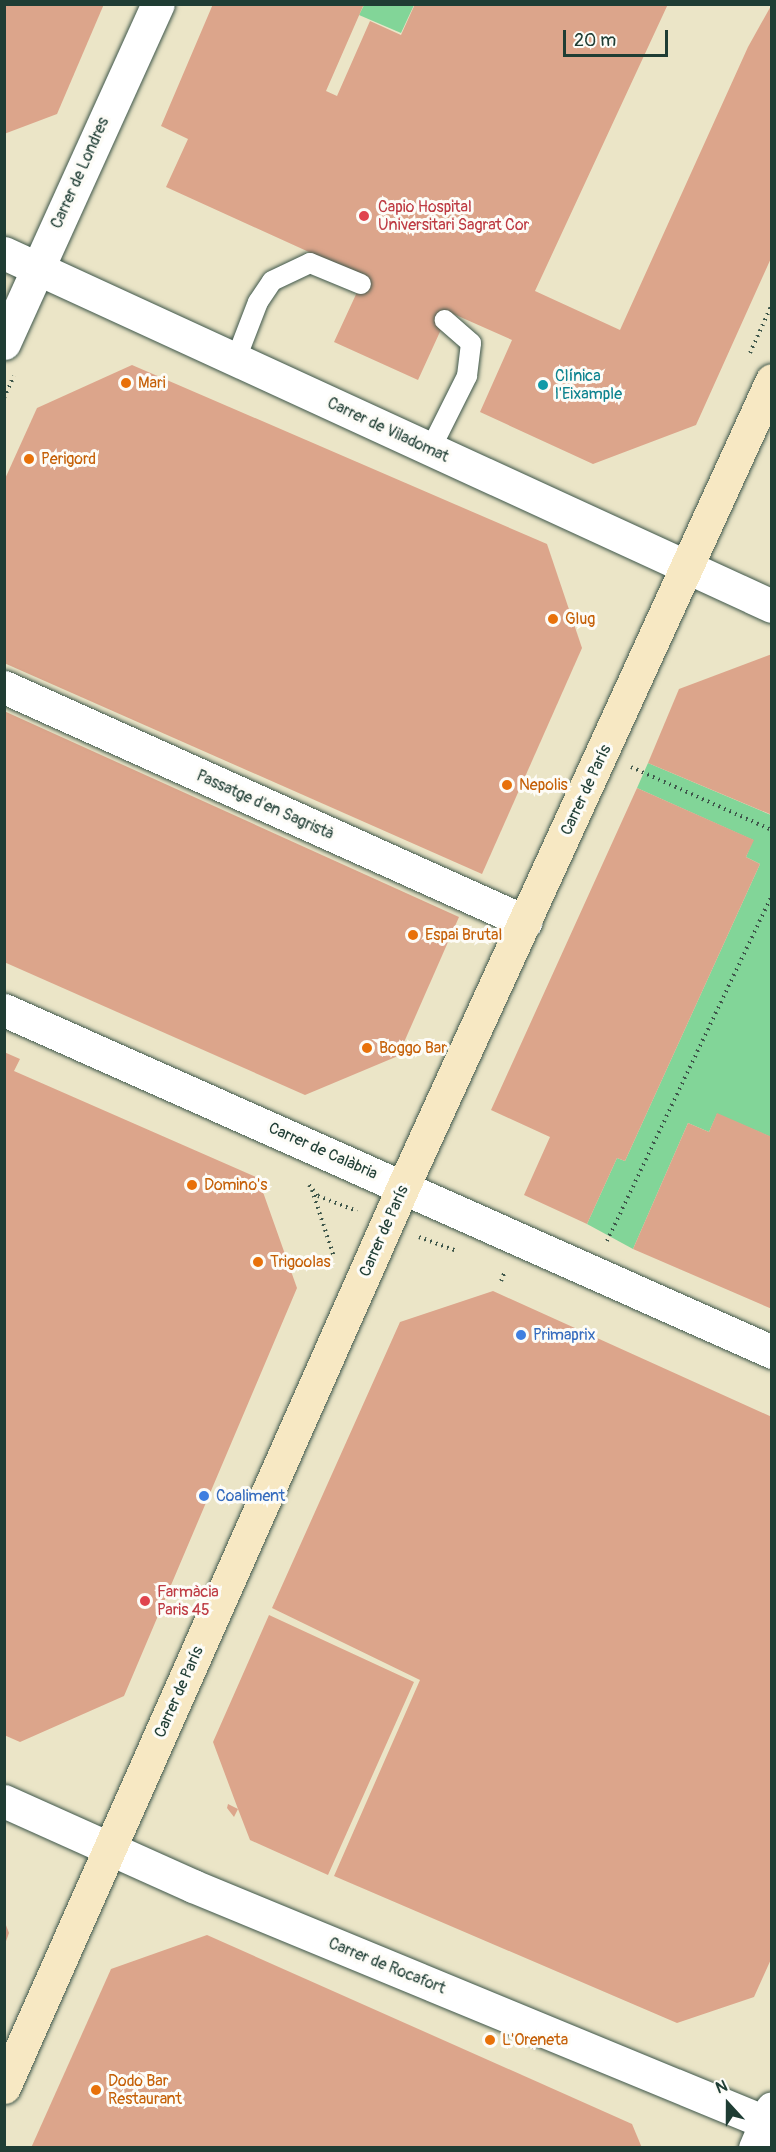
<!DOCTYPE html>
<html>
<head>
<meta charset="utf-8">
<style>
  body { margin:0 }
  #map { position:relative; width:776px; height:2152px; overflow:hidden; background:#ebe5c7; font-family:Pangolin,sans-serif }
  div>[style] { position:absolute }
  .green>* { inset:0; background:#82d598 }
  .building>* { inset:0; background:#dca58b }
  .path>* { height:4px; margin-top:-2px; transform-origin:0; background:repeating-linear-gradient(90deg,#3e564a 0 1.5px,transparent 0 6px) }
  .roads { filter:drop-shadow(0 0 2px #3e564a) drop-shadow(0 0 2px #3e564a) }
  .service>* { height:20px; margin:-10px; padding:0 10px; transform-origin:10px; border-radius:10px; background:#fff }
  .minor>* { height:33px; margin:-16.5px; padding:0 16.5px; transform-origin:16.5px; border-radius:16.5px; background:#fff }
  .secondary>* { height:33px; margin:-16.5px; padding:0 16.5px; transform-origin:16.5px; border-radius:16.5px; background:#f7e8c3 }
  .dots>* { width:16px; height:16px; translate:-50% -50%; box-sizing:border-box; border:3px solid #fdfcf7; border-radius:50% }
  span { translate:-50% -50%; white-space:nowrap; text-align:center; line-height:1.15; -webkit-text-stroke:6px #fdfcf7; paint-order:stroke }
  .street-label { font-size:16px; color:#1f3d34 }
  .health-label { font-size:16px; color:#be3a42 }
  .left { translate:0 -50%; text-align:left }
  .culture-label { font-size:16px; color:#0d838f }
  .food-label { font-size:16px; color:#c56008 }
  .shop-label { font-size:16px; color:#366cbe }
  .frame { position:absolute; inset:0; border:6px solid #1f3d34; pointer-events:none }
  .north { position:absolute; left:698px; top:2074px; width:60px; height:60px; -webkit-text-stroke:4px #fdfcf7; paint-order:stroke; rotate:339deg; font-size:16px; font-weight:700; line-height:24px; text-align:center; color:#1f3d34 }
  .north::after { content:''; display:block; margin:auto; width:21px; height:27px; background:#1f3d34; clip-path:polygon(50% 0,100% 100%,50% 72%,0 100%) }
  .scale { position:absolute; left:563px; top:30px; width:105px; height:27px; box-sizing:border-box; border:3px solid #1f3d34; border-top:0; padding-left:8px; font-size:18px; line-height:21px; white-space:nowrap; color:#1f3d34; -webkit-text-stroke:4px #fdfcf7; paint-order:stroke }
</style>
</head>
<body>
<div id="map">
  <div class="green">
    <div style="clip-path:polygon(364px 5px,414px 5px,401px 33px,359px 15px)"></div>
    <div style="clip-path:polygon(648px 763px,771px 815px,771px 1137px,717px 1114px,709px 1132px,688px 1123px,633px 1249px,587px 1224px,617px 1158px,625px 1161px,760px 864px,746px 857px,753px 840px,637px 788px)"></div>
  </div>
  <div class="building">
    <div style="clip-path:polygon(4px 4px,104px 4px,57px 114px,4px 134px)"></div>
    <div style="clip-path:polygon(213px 4px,364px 4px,326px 91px,337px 96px,370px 21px,401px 35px,415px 4px,668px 4px,535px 291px,620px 330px,748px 47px,772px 4px,772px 256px,696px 425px,593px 464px,480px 412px,512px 340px,449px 312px,418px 380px,334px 342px,364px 277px,166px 187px,188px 139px,161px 126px)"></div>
    <div style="clip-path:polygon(132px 365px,547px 544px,582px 648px,482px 874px,4px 663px,4px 481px,37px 408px)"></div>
    <div style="clip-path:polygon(772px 654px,772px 815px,648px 763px,679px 689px)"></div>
    <div style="clip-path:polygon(4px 711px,459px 917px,398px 1056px,305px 1095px,4px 962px)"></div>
    <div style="clip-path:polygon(637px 788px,754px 840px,746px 857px,760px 864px,625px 1161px,617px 1158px,587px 1224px,524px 1195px,550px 1137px,491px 1110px)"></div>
    <div style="clip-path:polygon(4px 1052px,20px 1059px,14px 1071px,258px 1178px,297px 1288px,124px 1696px,20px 1742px,4px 1735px)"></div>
    <div style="clip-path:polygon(717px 1113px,772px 1137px,772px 1309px,633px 1249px,688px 1123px,709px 1132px)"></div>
    <div style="clip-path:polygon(493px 1291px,772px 1417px,772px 1957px,754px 1997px,677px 2023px,334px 1876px,420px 1680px,272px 1608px,400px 1322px)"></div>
    <div style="clip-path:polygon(269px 1615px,414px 1682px,328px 1875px,250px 1840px,238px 1809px,234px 1817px,227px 1808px,228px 1804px,238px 1809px,213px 1742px)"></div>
    <div style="clip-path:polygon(4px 1920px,9px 1933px,5px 1944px,4px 1944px)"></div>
    <div style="clip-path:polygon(207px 1935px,632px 2124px,642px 2148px,31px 2148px,111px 1969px)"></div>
  </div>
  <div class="path">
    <div style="left:750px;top:353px;width:54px;rotate:-65.8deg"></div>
    <div style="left:4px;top:398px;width:24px;rotate:-66deg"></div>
    <div style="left:631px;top:767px;width:154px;rotate:24.1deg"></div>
    <div style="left:309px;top:1185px;width:14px;rotate:51deg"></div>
    <div style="left:318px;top:1196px;width:42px;rotate:21deg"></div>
    <div style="left:312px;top:1190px;width:71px;rotate:71.8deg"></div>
    <div style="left:419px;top:1237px;width:40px;rotate:20.2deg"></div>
    <div style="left:607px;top:1241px;width:383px;rotate:-64.5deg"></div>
    <div style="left:501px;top:1281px;width:8px;rotate:-67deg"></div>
  </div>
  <div class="roads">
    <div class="service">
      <div style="left:236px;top:359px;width:61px;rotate:-68.9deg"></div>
      <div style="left:258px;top:302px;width:25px;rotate:-56deg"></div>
      <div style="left:272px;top:281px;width:42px;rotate:-25.3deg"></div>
      <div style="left:310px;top:263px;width:55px;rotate:22.4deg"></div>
      <div style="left:430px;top:450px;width:83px;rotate:-63.4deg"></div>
      <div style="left:467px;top:376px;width:33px;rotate:-83deg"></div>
      <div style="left:471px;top:343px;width:35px;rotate:-139deg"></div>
    </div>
    <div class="minor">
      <div style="left:4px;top:253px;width:845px;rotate:24.69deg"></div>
      <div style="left:4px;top:343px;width:372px;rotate:-65.6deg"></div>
      <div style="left:4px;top:687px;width:572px;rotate:24.24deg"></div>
      <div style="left:4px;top:1010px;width:841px;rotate:24deg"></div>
      <div style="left:4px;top:1801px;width:207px;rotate:24.2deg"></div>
      <div style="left:193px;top:1886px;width:626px;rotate:22.43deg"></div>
      <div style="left:755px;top:2148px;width:43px;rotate:-67deg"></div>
    </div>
    <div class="secondary">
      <div style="left:4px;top:2087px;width:984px;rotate:-66.09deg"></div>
      <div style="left:403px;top:1187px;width:887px;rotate:-65.43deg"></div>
    </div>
  </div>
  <div class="dots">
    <div style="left:364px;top:216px;background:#e0444e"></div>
    <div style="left:126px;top:383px;background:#e8710a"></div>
    <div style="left:543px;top:385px;background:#0f9aa8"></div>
    <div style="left:29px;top:459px;background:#e8710a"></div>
    <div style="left:553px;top:619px;background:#e8710a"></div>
    <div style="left:507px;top:785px;background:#e8710a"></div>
    <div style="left:413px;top:935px;background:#e8710a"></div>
    <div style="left:367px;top:1048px;background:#e8710a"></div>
    <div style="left:192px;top:1185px;background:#e8710a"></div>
    <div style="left:258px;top:1262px;background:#e8710a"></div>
    <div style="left:521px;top:1335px;background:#3f7fe0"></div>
    <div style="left:204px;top:1496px;background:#3f7fe0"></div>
    <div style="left:145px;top:1601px;background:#e0444e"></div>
    <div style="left:490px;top:2040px;background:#e8710a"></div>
    <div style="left:96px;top:2090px;background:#e8710a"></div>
  </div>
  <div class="street-label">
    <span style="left:80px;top:173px;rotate:-66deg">Carrer de Londres</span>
    <span style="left:388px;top:430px;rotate:25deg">Carrer de Viladomat</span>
    <span style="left:586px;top:790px;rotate:-65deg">Carrer de París</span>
    <span style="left:265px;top:805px;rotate:24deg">Passatge d'en Sagristà</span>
    <span style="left:323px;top:1151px;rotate:24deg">Carrer de Calàbria</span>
    <span style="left:384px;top:1231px;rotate:-66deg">Carrer de París</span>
    <span style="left:179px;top:1692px;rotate:-66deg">Carrer de París</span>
    <span style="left:387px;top:1966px;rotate:22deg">Carrer de Rocafort</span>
  </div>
  <div class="health-label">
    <span class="left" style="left:378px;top:216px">Capio Hospital<br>Universitari Sagrat Cor</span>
    <span class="left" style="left:157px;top:1601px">Farmàcia<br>Paris 45</span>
  </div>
  <div class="culture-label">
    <span class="left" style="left:555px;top:385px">Clínica<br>l'Eixample</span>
  </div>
  <div class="food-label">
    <span class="left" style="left:138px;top:383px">Mari</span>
    <span class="left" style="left:41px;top:459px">Perigord</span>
    <span class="left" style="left:565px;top:619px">Glug</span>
    <span class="left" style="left:519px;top:785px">Nepolis</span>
    <span class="left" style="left:425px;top:935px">Espai Brutal</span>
    <span class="left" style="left:379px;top:1048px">Boggo Bar</span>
    <span class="left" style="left:204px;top:1185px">Domino's</span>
    <span class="left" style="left:270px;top:1262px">Trigoolas</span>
    <span class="left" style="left:502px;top:2040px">L'Oreneta</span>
    <span class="left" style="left:108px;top:2090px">Dodo Bar<br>Restaurant</span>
  </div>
  <div class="shop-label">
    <span class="left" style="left:533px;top:1335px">Primaprix</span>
    <span class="left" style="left:216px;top:1496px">Coaliment</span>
  </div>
  <div class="frame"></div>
  <div class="north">N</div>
  <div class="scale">20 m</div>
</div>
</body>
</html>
